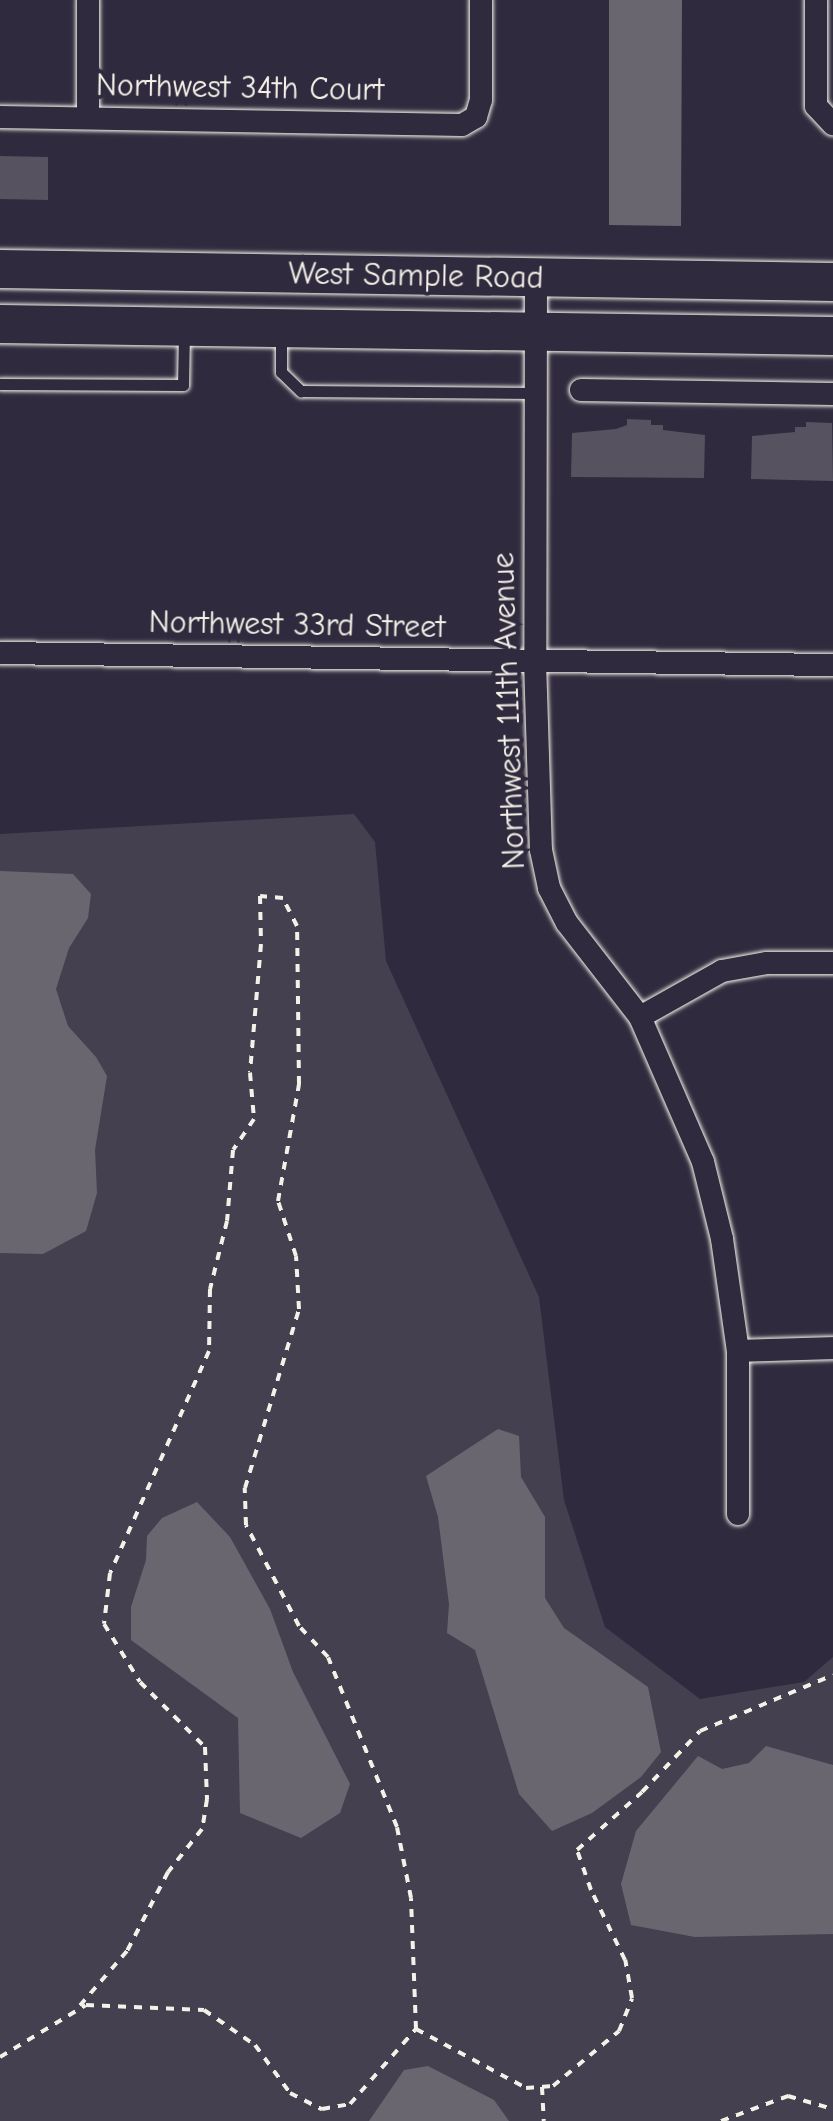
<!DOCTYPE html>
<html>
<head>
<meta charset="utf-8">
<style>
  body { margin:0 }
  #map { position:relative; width:833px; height:2121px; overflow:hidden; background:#2f2a3d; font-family:"Comic Neue",sans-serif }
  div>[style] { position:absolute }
  .green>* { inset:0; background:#454050 }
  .water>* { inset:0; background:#6a6670 }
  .building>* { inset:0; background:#56525f }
  .path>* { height:4px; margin-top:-2px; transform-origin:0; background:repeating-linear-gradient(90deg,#f4f1e8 0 8px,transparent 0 16px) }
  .roads { filter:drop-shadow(0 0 2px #f4f1e8) drop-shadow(0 0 2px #f4f1e8) }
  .service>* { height:11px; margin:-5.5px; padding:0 5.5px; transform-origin:5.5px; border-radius:5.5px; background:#2f2a3d }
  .minor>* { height:22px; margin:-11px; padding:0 11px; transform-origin:11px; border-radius:11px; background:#2f2a3d }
  .primary>* { height:38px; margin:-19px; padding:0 19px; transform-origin:19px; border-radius:19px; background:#2f2a3d }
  span { translate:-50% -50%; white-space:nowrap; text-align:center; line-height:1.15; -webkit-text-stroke:8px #2f2a3d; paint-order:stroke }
  .street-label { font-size:32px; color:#f4f1e8 }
</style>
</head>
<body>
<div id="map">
  <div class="green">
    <div style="clip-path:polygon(354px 814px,375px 842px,386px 961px,539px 1297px,564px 1500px,605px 1627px,700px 1699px,804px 1682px,833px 1657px,833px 2121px,0 2121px,0 834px)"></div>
  </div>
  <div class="water">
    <div style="clip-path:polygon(609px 0,682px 0,681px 226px,609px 225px)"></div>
    <div style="clip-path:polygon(0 871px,73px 874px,91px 894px,88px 918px,69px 948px,56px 989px,68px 1026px,96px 1057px,107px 1076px,95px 1150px,97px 1193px,86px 1231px,43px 1254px,0 1253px)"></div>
    <div style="clip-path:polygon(498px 1429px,519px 1436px,521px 1477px,545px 1517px,545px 1598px,564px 1628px,648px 1687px,661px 1752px,641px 1777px,592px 1813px,552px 1831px,519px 1794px,475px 1650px,447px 1633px,449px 1604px,438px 1517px,426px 1476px)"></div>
    <div style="clip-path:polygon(197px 1502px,230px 1537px,270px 1609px,293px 1672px,350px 1784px,340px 1813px,301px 1838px,240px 1813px,238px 1718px,131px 1640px,131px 1607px,146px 1560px,147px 1536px,162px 1518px)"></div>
    <div style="clip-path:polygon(766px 1746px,833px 1765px,833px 1934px,695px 1937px,631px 1925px,621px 1884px,636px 1831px,698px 1756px,722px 1769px,749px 1763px)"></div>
    <div style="clip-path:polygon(428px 2066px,494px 2100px,509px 2121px,369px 2121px,404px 2070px)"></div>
  </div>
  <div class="building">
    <div style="clip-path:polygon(0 156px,48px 157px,48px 200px,0 199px)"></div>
    <div style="clip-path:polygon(627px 419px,651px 420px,651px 425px,663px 425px,663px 430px,705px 435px,704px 478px,571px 477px,572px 433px,616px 429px,627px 425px)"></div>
    <div style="clip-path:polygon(806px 422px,832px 423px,833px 481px,751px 479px,752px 436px,795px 432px,795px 427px,806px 427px)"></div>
  </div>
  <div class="path">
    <div style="left:416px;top:2029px;width:125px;rotate:28.2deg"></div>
    <div style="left:526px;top:2088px;width:27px;rotate:-4deg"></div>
    <div style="left:553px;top:2086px;width:86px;rotate:-39.8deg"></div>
    <div style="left:619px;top:2031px;width:35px;rotate:-68deg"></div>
    <div style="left:632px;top:1998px;width:39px;rotate:-100deg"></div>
    <div style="left:625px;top:1960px;width:78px;rotate:-115.9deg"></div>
    <div style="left:591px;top:1890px;width:42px;rotate:-109.3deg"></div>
    <div style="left:577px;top:1850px;width:87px;rotate:-41.7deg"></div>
    <div style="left:642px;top:1792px;width:84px;rotate:-46.4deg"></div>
    <div style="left:700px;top:1731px;width:144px;rotate:-22.8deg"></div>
    <div style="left:0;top:2057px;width:100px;rotate:-31.2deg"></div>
    <div style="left:86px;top:2005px;width:118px;rotate:2.4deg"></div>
    <div style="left:204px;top:2010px;width:62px;rotate:34.5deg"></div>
    <div style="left:255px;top:2045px;width:59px;rotate:53.9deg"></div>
    <div style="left:290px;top:2093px;width:36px;rotate:27deg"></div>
    <div style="left:322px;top:2109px;width:28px;rotate:-10deg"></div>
    <div style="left:350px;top:2104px;width:100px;rotate:-48.7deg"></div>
    <div style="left:416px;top:2029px;width:131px;rotate:-92.2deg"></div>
    <div style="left:411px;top:1898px;width:72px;rotate:-101.2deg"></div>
    <div style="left:397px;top:1827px;width:183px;rotate:-112.1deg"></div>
    <div style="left:328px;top:1657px;width:42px;rotate:-133.1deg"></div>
    <div style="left:299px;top:1626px;width:114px;rotate:-117.7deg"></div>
    <div style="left:246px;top:1525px;width:37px;rotate:-92deg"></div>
    <div style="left:245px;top:1488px;width:187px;rotate:-73.2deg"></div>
    <div style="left:299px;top:1309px;width:53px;rotate:-93.2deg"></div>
    <div style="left:296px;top:1256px;width:58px;rotate:-108.1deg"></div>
    <div style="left:278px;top:1201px;width:119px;rotate:-79.8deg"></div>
    <div style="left:299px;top:1084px;width:158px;rotate:-90.7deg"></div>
    <div style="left:297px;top:926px;width:31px;rotate:-117deg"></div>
    <div style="left:283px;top:898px;width:23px;rotate:-175deg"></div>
    <div style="left:260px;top:896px;width:48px;rotate:88.8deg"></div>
    <div style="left:261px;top:944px;width:129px;rotate:94.9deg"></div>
    <div style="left:250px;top:1073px;width:46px;rotate:85deg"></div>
    <div style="left:254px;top:1119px;width:37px;rotate:124deg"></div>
    <div style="left:233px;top:1150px;width:71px;rotate:94.8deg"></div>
    <div style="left:227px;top:1221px;width:70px;rotate:104deg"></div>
    <div style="left:210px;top:1289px;width:62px;rotate:90.9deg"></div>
    <div style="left:209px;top:1351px;width:243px;rotate:114deg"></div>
    <div style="left:110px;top:1573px;width:51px;rotate:96.7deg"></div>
    <div style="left:104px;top:1624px;width:68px;rotate:58.2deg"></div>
    <div style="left:140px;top:1682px;width:92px;rotate:45deg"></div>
    <div style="left:205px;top:1747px;width:52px;rotate:87.8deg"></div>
    <div style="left:207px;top:1799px;width:30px;rotate:99deg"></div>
    <div style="left:202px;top:1829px;width:55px;rotate:128.3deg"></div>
    <div style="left:168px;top:1872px;width:89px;rotate:117.4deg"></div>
    <div style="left:127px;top:1951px;width:77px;rotate:130.8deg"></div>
    <div style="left:542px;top:2087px;width:34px;rotate:87deg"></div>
    <div style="left:721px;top:2121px;width:72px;rotate:-20.5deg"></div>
    <div style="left:788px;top:2096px;width:47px;rotate:16.1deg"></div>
  </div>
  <div class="roads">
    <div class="service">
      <div style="left:281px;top:334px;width:38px;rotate:90deg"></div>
      <div style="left:281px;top:372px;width:28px;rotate:44deg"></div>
      <div style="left:301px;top:391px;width:235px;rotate:0.5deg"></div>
      <div style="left:0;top:384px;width:183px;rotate:0.3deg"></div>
      <div style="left:183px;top:385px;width:53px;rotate:-88.9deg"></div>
    </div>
    <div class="minor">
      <div style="left:88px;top:0;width:117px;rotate:90deg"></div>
      <div style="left:816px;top:0;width:106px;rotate:90deg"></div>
      <div style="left:816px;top:106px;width:25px;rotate:47deg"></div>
      <div style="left:0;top:117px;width:462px;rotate:1deg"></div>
      <div style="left:462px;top:125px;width:16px;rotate:-30deg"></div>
      <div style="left:476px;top:117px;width:18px;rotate:-74deg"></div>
      <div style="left:481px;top:100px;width:100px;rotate:-90deg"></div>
      <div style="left:536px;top:278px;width:383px;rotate:90.1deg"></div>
      <div style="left:535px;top:661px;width:189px;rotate:88.2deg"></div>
      <div style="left:541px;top:850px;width:39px;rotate:78deg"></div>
      <div style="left:549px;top:888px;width:39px;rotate:63deg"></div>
      <div style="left:567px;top:923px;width:119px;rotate:52.2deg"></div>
      <div style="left:640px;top:1017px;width:158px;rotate:66.5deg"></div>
      <div style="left:703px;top:1162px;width:79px;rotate:76.1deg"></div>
      <div style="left:722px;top:1239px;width:113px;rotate:81.9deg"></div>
      <div style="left:738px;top:1351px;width:163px;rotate:90deg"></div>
      <div style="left:581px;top:390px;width:252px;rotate:0.9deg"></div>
      <div style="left:0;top:653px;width:833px;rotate:0.83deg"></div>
      <div style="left:640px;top:1017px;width:94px;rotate:-29.3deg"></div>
      <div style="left:722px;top:971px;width:46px;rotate:-10.1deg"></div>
      <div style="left:767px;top:963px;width:66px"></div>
      <div style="left:738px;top:1351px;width:95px;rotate:-1.8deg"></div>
    </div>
    <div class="primary">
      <div style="left:0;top:269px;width:833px;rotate:0.89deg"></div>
      <div style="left:0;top:324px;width:833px;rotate:0.83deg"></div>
    </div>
  </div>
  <div class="street-label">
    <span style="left:240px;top:88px;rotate:1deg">Northwest 34th Court</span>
    <span style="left:416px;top:276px;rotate:1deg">West Sample Road</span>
    <span style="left:297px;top:625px;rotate:1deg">Northwest 33rd Street</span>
    <span style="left:509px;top:711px;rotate:-92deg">Northwest 111th Avenue</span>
  </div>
</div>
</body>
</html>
